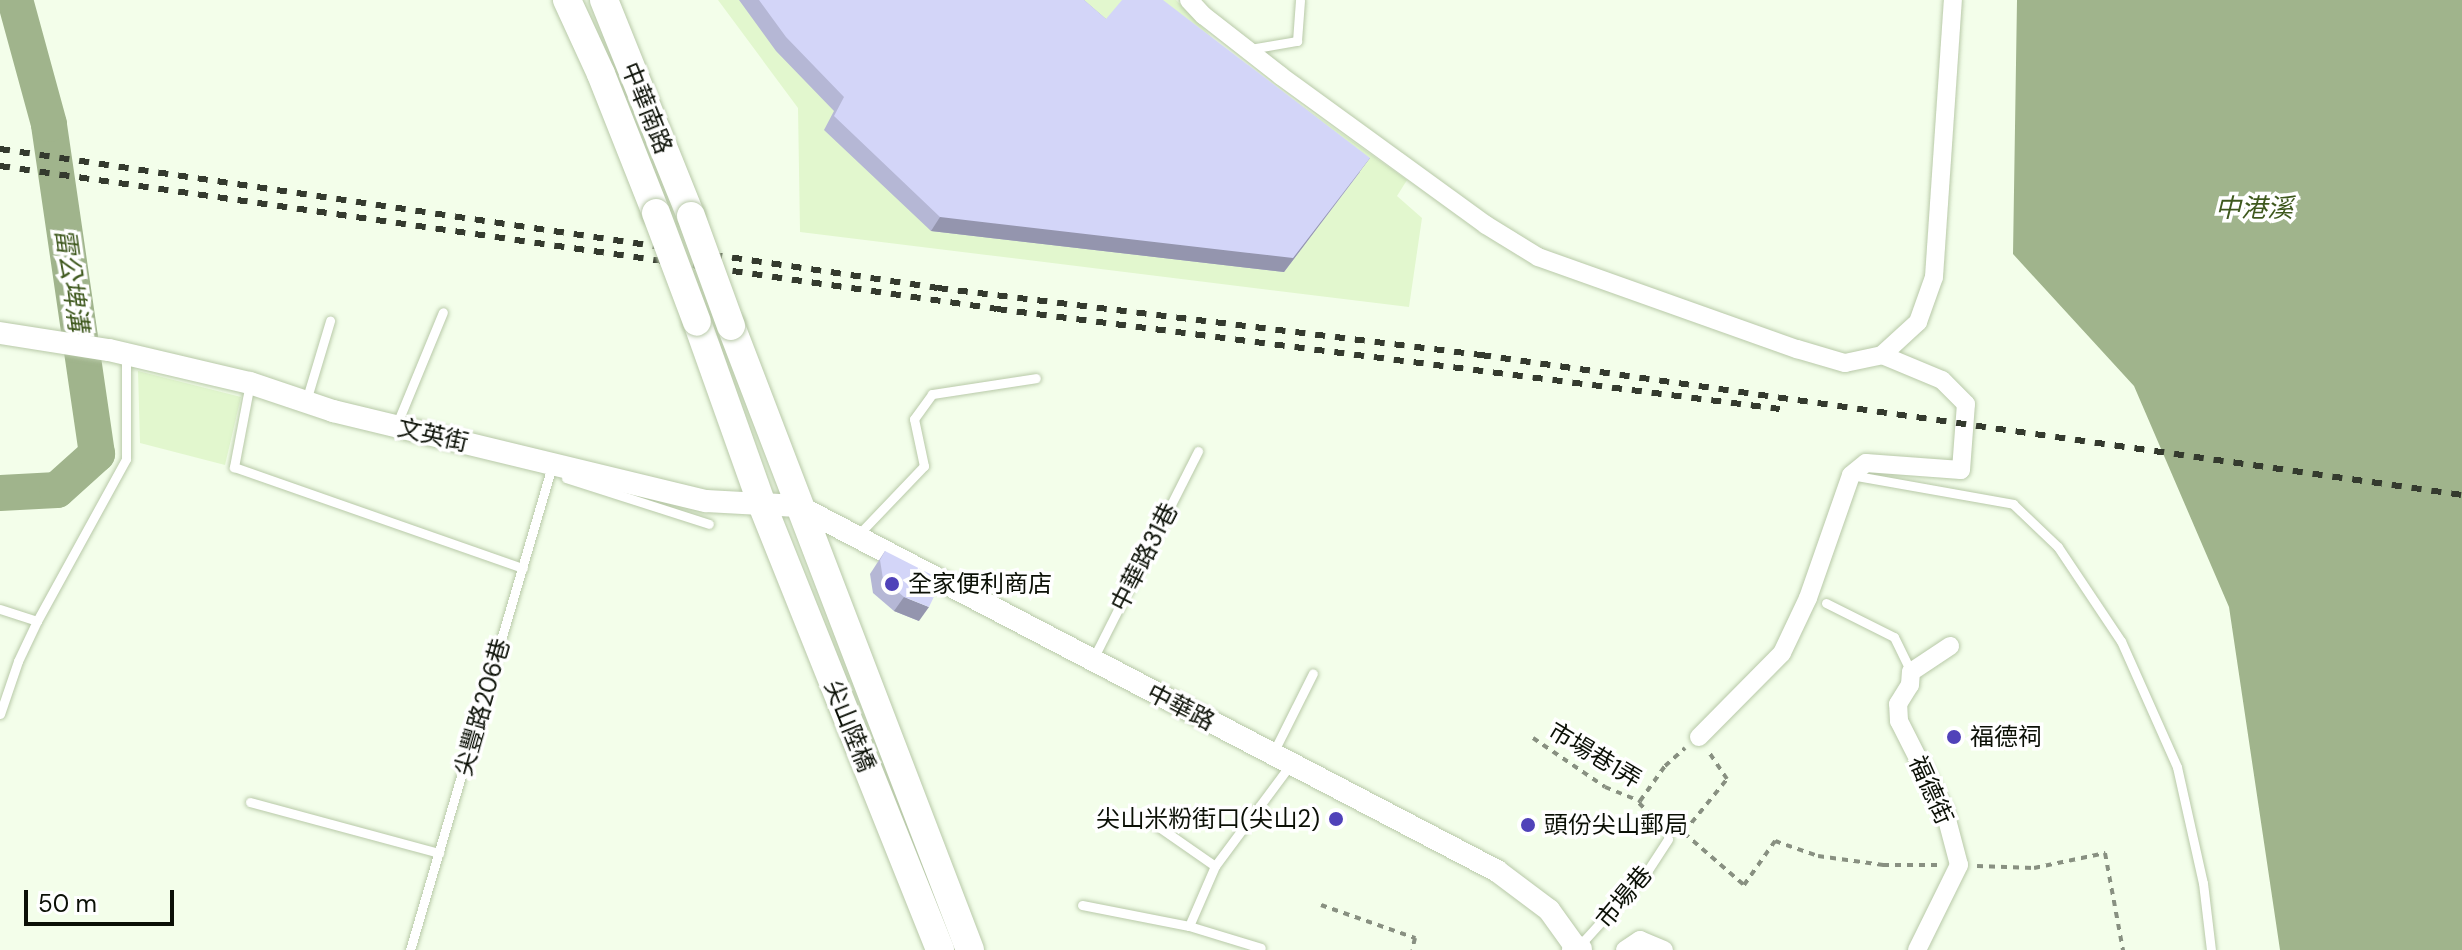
<!DOCTYPE html>
<html>
<head>
<meta charset="utf-8">
<style>
  body { margin:0 }
  #map { position:relative; width:2462px; height:950px; overflow:hidden; background:#f3feea; font-family:"DM Sans","Noto Sans TC",sans-serif }
  div>[style] { position:absolute }
  .built>* { inset:0; background:#e2f7ce }
  .water>* { inset:0; background:#a0b48c }
  .river>* { height:36px; margin:-18px; padding:0 18px; transform-origin:18px; border-radius:18px; background:#a0b48c }
  .path>* { height:4px; margin-top:-2px; transform-origin:0; background:repeating-linear-gradient(90deg,#889081 0 6px,transparent 0 12px) }
  .roads { filter:drop-shadow(0 0 2px #b8c9a8) drop-shadow(0 0 2px #b8c9a8) }
  .service>* { height:9px; margin:-4.5px; padding:0 4.5px; transform-origin:4.5px; border-radius:4.5px; background:#fff }
  .minor>* { height:18px; margin:-9px; padding:0 9px; transform-origin:9px; border-radius:9px; background:#fff }
  .tertiary>* { height:22px; margin:-11px; padding:0 11px; transform-origin:11px; border-radius:11px; background:#fff }
  .primary>* { height:28px; margin:-14px; padding:0 14px; transform-origin:14px; border-radius:14px; background:#fff }
  .rail>* { height:6px; margin-top:-3px; transform-origin:0; background:repeating-linear-gradient(90deg,#343a2e 0 10px,transparent 0 20px) }
  .bridges { filter:drop-shadow(0 0 2px #b8c9a8) drop-shadow(0 0 2px #b8c9a8) }
  .primary-bridge>* { height:28px; margin:-14px; padding:0 14px; transform-origin:14px; border-radius:14px; background:#fff }
  .wall>* { inset:0; background:#b5b7d5 }
  .shaded-wall>* { inset:0; background:#9495ae }
  .building>* { inset:0; background:#d3d5f8 }
  .dots>* { width:22px; height:22px; translate:-50% -50%; box-sizing:border-box; border:4px solid #fff; border-radius:50% }
  span { translate:-50% -50%; white-space:nowrap; text-align:center; line-height:1.15; -webkit-text-stroke:7px #fff; paint-order:stroke }
  .street-label { font-size:24px; color:#0b1006 }
  .poi-label { font-size:24px; color:#0b1006 }
  .left { translate:0 -50%; text-align:left }
  .right { translate:-100% -50%; text-align:right }
  .water-label { font-size:26px; color:#3e581d; font-style:italic }
  .scale { position:absolute; left:24px; top:890px; width:150px; height:36px; box-sizing:border-box; border:4px solid #0b1006; border-top:0; padding-left:10px; font-size:24px; line-height:28px; white-space:nowrap; color:#0b1006; -webkit-text-stroke:6px #fff; paint-order:stroke }
</style>
</head>
<body>
<div id="map">
  <div class="built">
    <div style="clip-path:polygon(718px 0,1176px 0,1226px 52px,1407px 180px,1397px 196px,1422px 218px,1409px 307px,800px 232px,798px 108px)"></div>
    <div style="clip-path:polygon(138px 371px,241px 397px,225px 465px,140px 443px)"></div>
  </div>
  <div class="water">
    <div style="clip-path:polygon(2017px 0,2462px 0,2462px 950px,2280px 950px,2229px 607px,2134px 386px,2013px 254px)"></div>
  </div>
  <div class="river">
    <div style="left:0;top:493px;width:57px;rotate:-3deg"></div>
    <div style="left:57px;top:490px;width:54px;rotate:-42deg"></div>
    <div style="left:97px;top:454px;width:333px;rotate:-98.3deg"></div>
    <div style="left:49px;top:124px;width:129px;rotate:-105.3deg"></div>
  </div>
  <div class="path">
    <div style="left:1533px;top:738px;width:87px;rotate:34.2deg"></div>
    <div style="left:1605px;top:787px;width:38px;rotate:22deg"></div>
    <div style="left:1640px;top:801px;width:2px;rotate:117deg"></div>
    <div style="left:1639px;top:803px;width:34px;rotate:45deg"></div>
    <div style="left:1640px;top:801px;width:43px;rotate:-54.5deg"></div>
    <div style="left:1665px;top:766px;width:27px;rotate:-42deg"></div>
    <div style="left:1684px;top:832px;width:68px;rotate:-50.9deg"></div>
    <div style="left:1727px;top:779px;width:32px;rotate:-124deg"></div>
    <div style="left:1684px;top:833px;width:79px;rotate:40.9deg"></div>
    <div style="left:1744px;top:885px;width:54px;rotate:-54.8deg"></div>
    <div style="left:1775px;top:841px;width:46px;rotate:19.2deg"></div>
    <div style="left:1818px;top:856px;width:66px;rotate:7.9deg"></div>
    <div style="left:1883px;top:865px;width:57px"></div>
    <div style="left:1977px;top:866px;width:57px;rotate:2deg"></div>
    <div style="left:2034px;top:868px;width:73px;rotate:-11.9deg"></div>
    <div style="left:2105px;top:853px;width:99px;rotate:79.5deg"></div>
    <div style="left:1321px;top:905px;width:100px;rotate:19.3deg"></div>
    <div style="left:1415px;top:938px;width:12px;rotate:104deg"></div>
  </div>
  <div class="roads">
    <div class="service">
      <div style="left:1250px;top:49px;width:48px;rotate:-9.7deg"></div>
      <div style="left:1297px;top:41px;width:41px;rotate:-85.8deg"></div>
      <div style="left:250px;top:383px;width:86px;rotate:100.8deg"></div>
      <div style="left:234px;top:467px;width:306px;rotate:19.3deg"></div>
      <div style="left:306px;top:401px;width:84px;rotate:-73.3deg"></div>
      <div style="left:396px;top:426px;width:123px;rotate:-67.6deg"></div>
      <div style="left:1851px;top:475px;width:165px;rotate:10.1deg"></div>
      <div style="left:2013px;top:504px;width:62px;rotate:43.7deg"></div>
      <div style="left:2058px;top:547px;width:113px;rotate:56.2deg"></div>
      <div style="left:2121px;top:641px;width:138px;rotate:66deg"></div>
      <div style="left:2177px;top:767px;width:119px;rotate:77.4deg"></div>
      <div style="left:2203px;top:883px;width:67px;rotate:83.2deg"></div>
      <div style="left:566px;top:478px;width:150px;rotate:17.8deg"></div>
      <div style="left:857px;top:536px;width:97px;rotate:-46.3deg"></div>
      <div style="left:924px;top:466px;width:48px;rotate:-102deg"></div>
      <div style="left:914px;top:419px;width:31px;rotate:-54deg"></div>
      <div style="left:932px;top:394px;width:105px;rotate:-8.7deg"></div>
      <div style="left:1826px;top:603px;width:76px;rotate:26.6deg"></div>
      <div style="left:1894px;top:637px;width:39px;rotate:64deg"></div>
      <div style="left:0;top:609px;width:39px;rotate:18deg"></div>
      <div style="left:1093px;top:659px;width:233px;rotate:-63.2deg"></div>
      <div style="left:0;top:714px;width:56px;rotate:-71.2deg"></div>
      <div style="left:18px;top:661px;width:44px;rotate:-64.6deg"></div>
      <div style="left:37px;top:621px;width:185px;rotate:-61.2deg"></div>
      <div style="left:126px;top:459px;width:103px;rotate:-90deg"></div>
      <div style="left:1273px;top:753px;width:89px;rotate:-63.4deg"></div>
      <div style="left:250px;top:802px;width:196px;rotate:15.1deg"></div>
      <div style="left:1131px;top:816px;width:15px;rotate:8deg"></div>
      <div style="left:1146px;top:818px;width:84px;rotate:34.8deg"></div>
      <div style="left:1082px;top:905px;width:109px;rotate:11.1deg"></div>
      <div style="left:1189px;top:926px;width:65px;rotate:-66.6deg"></div>
      <div style="left:1215px;top:866px;width:126px;rotate:-53.4deg"></div>
      <div style="left:1189px;top:926px;width:75px;rotate:17deg"></div>
      <div style="left:1579px;top:946px;width:103px;rotate:-47.8deg"></div>
      <div style="left:1648px;top:870px;width:37px;rotate:-57deg"></div>
      <div style="left:410px;top:950px;width:504px;rotate:-73.65deg"></div>
    </div>
    <div class="minor">
      <div style="left:1189px;top:0;width:21px;rotate:47deg"></div>
      <div style="left:1203px;top:15px;width:99px;rotate:38deg"></div>
      <div style="left:1281px;top:76px;width:253px;rotate:36deg"></div>
      <div style="left:1486px;top:225px;width:61px;rotate:31.6deg"></div>
      <div style="left:1538px;top:257px;width:275px;rotate:19.6deg"></div>
      <div style="left:1797px;top:349px;width:50px;rotate:16.3deg"></div>
      <div style="left:1845px;top:363px;width:38px;rotate:-12deg"></div>
      <div style="left:1882px;top:355px;width:49px;rotate:-42.5deg"></div>
      <div style="left:1918px;top:322px;width:48px;rotate:-70.4deg"></div>
      <div style="left:1934px;top:277px;width:278px;rotate:-86.1deg"></div>
      <div style="left:1699px;top:737px;width:118px;rotate:-45.3deg"></div>
      <div style="left:1782px;top:653px;width:61px;rotate:-64.7deg"></div>
      <div style="left:1808px;top:598px;width:130px;rotate:-70.7deg"></div>
      <div style="left:1851px;top:475px;width:19px;rotate:-39deg"></div>
      <div style="left:1866px;top:463px;width:95px;rotate:4.2deg"></div>
      <div style="left:1961px;top:470px;width:66px;rotate:-85.7deg"></div>
      <div style="left:1966px;top:404px;width:34px;rotate:-135deg"></div>
      <div style="left:1942px;top:380px;width:65px;rotate:-157.4deg"></div>
      <div style="left:1625px;top:950px;width:18px;rotate:-34deg"></div>
      <div style="left:1640px;top:940px;width:26px;rotate:23deg"></div>
      <div style="left:1917px;top:950px;width:95px;rotate:-63.7deg"></div>
      <div style="left:1959px;top:865px;width:55px;rotate:-104.8deg"></div>
      <div style="left:1945px;top:812px;width:102px;rotate:-116.8deg"></div>
      <div style="left:1899px;top:721px;width:17px;rotate:-93deg"></div>
      <div style="left:1898px;top:704px;width:22px;rotate:-58deg"></div>
      <div style="left:1910px;top:685px;width:13px;rotate:-86deg"></div>
      <div style="left:1911px;top:672px;width:47px;rotate:-33.7deg"></div>
    </div>
    <div class="tertiary">
      <div style="left:0;top:333px;width:110px;rotate:8.9deg"></div>
      <div style="left:109px;top:350px;width:145px;rotate:13.2deg"></div>
      <div style="left:250px;top:383px;width:88px;rotate:18.6deg"></div>
      <div style="left:333px;top:411px;width:384px;rotate:13.6deg"></div>
      <div style="left:706px;top:501px;width:92px;rotate:3.1deg"></div>
      <div style="left:798px;top:506px;width:789px;rotate:27.57deg"></div>
      <div style="left:1497px;top:871px;width:65px;rotate:36.9deg"></div>
      <div style="left:1549px;top:910px;width:48px;rotate:54.3deg"></div>
    </div>
    <div class="primary">
      <div style="left:567px;top:0;width:81px;rotate:65.3deg"></div>
      <div style="left:601px;top:74px;width:149px;rotate:68.4deg"></div>
      <div style="left:604px;top:0;width:233px;rotate:68.1deg"></div>
      <div style="left:697px;top:322px;width:191px;rotate:70.4deg"></div>
      <div style="left:761px;top:502px;width:482px;rotate:68.2deg"></div>
      <div style="left:731px;top:326px;width:668px;rotate:69.04deg"></div>
      <div style="left:1576px;top:950px;width:2px"></div>
    </div>
  </div>
  <div class="rail">
    <div style="left:0;top:149px;width:948px;rotate:8.43deg"></div>
    <div style="left:938px;top:288px;width:547px;rotate:7.03deg"></div>
    <div style="left:1481px;top:355px;width:991px;rotate:8.12deg"></div>
    <div style="left:0;top:166px;width:1007px;rotate:8.16deg"></div>
    <div style="left:997px;top:309px;width:789px;rotate:7.28deg"></div>
  </div>
  <div class="bridges">
    <div class="primary-bridge">
      <div style="left:656px;top:213px;width:116px;rotate:69.4deg"></div>
      <div style="left:691px;top:216px;width:117px;rotate:70deg"></div>
    </div>
  </div>
  <div class="wall">
    <div style="clip-path:polygon(739px 0,1084px 0,1106px 19px,1360px 172px,1284px 272px,931px 231px,824px 130px,834px 111px,776px 51px)"></div>
    <div style="clip-path:polygon(885px 551px,919px 621px,894px 611px,873px 593px,870px 574px)"></div>
  </div>
  <div class="shaded-wall">
    <div style="clip-path:polygon(1370px 158px,1284px 272px,931px 231px,940px 217px)"></div>
    <div style="clip-path:polygon(904px 597px,929px 607px,919px 621px,894px 611px)"></div>
  </div>
  <div class="building">
    <div style="clip-path:polygon(759px 0,1084px 0,1106px 19px,1122px 0,1163px 0,1370px 158px,1293px 258px,940px 217px,834px 116px,844px 97px,786px 37px)"></div>
    <div style="clip-path:polygon(885px 551px,942px 580px,929px 607px,904px 597px,883px 579px,880px 560px)"></div>
  </div>
  <div class="dots">
    <div style="left:892px;top:584px;background:#5042b9"></div>
    <div style="left:1954px;top:737px;background:#5042b9"></div>
    <div style="left:1336px;top:819px;background:#5042b9"></div>
    <div style="left:1528px;top:825px;background:#5042b9"></div>
  </div>
  <div class="street-label">
    <span style="left:647px;top:108px;rotate:68deg">中華南路</span>
    <span style="left:433px;top:435px;rotate:13deg">文英街</span>
    <span style="left:1144px;top:557px;rotate:-63deg">中華路31巷</span>
    <span style="left:482px;top:707px;rotate:-74deg">尖豐路206巷</span>
    <span style="left:1181px;top:707px;rotate:27deg">中華路</span>
    <span style="left:850px;top:726px;rotate:68deg">尖山陸橋</span>
    <span style="left:1595px;top:755px;rotate:31deg">市場巷1弄</span>
    <span style="left:1931px;top:790px;rotate:66deg">福德街</span>
    <span style="left:1624px;top:897px;rotate:-50deg">市場巷</span>
  </div>
  <div class="poi-label">
    <span class="left" style="left:908px;top:584px">全家便利商店</span>
    <span class="left" style="left:1970px;top:737px">福德祠</span>
    <span class="right" style="left:1320px;top:819px">尖山米粉街口(尖山2)</span>
    <span class="left" style="left:1544px;top:825px">頭份尖山郵局</span>
  </div>
  <div class="water-label">
    <span style="left:2254px;top:209px">中港溪</span>
    <span style="left:71px;top:280px;rotate:82deg">雷公埤溝</span>
  </div>
  <div class="scale">50 m</div>
</div>
</body>
</html>
